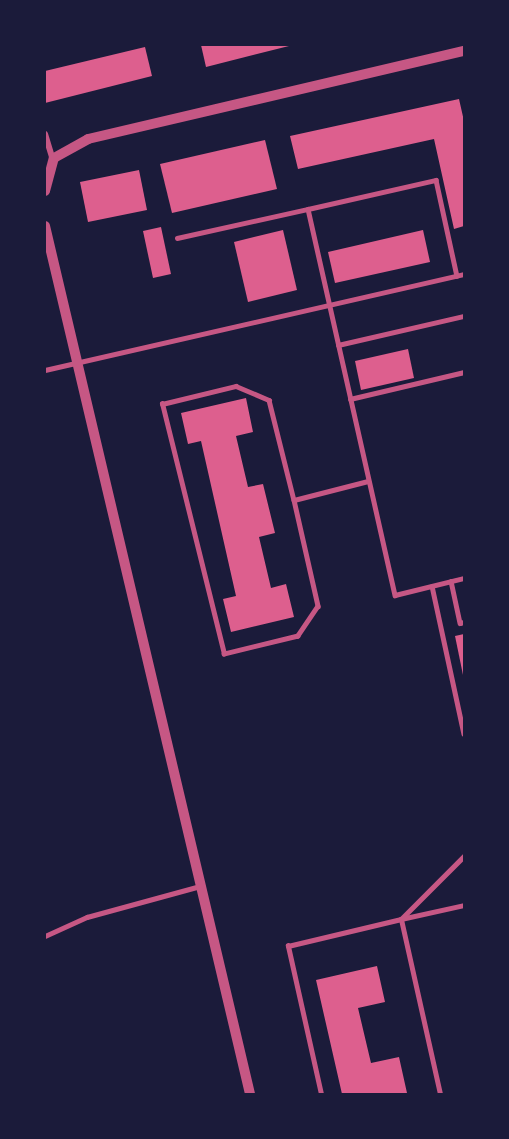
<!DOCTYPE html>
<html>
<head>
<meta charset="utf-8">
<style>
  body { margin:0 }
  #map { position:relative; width:509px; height:1139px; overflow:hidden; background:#1b1b3a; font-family:Commissioner,sans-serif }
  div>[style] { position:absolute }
  .building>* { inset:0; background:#dd5f8e }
  .service>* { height:4.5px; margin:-2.25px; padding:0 2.25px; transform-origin:2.25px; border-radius:2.25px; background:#c65784 }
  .minor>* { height:6px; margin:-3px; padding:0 3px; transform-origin:3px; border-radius:3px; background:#c65784 }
  .tertiary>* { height:10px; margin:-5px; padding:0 5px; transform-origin:5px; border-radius:5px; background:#c65784 }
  span { translate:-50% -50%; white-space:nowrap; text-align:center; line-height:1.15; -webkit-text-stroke:6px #1b1b3a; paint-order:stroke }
  .frame { position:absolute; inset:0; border:46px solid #1b1b3a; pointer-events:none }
</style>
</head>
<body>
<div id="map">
  <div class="building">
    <div style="clip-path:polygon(201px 45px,289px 45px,289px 46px,206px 67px)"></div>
    <div style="clip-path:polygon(145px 47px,152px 76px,45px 103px,45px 71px)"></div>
    <div style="clip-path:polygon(459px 99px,464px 121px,464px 226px,454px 229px,434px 139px,298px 169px,290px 136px)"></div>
    <div style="clip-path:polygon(265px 140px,277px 189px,172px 213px,160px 164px)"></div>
    <div style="clip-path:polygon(139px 170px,147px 210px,88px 222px,80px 182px)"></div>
    <div style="clip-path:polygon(161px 227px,171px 274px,153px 278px,143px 231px)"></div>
    <div style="clip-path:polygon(283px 230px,297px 290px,248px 302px,234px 242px)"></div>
    <div style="clip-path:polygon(423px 230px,430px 262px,335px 283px,328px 252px)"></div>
    <div style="clip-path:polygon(408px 349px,414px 378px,361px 390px,355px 361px)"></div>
    <div style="clip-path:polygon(246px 398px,253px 432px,236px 436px,248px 487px,263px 484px,275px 533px,259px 537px,271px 588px,286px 584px,294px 617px,231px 632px,223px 599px,236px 596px,201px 441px,188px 444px,181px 413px)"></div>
    <div style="clip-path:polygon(464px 634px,464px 675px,463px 675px,455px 636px)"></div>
    <div style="clip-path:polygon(377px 966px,385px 1002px,358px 1008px,371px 1063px,399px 1057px,407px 1093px,342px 1094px,316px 980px)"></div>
  </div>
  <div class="service">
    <div style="left:308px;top:209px;width:131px;rotate:-12.8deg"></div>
    <div style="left:436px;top:180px;width:98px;rotate:77.7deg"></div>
    <div style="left:177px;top:238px;width:134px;rotate:-12.5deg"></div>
    <div style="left:308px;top:209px;width:396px;rotate:77.3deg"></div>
    <div style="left:395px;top:595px;width:71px;rotate:-13.8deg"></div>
    <div style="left:338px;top:345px;width:129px;rotate:-13deg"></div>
    <div style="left:45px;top:370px;width:430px;rotate:-12.9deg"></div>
    <div style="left:350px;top:399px;width:117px;rotate:-13.3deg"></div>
    <div style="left:294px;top:500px;width:109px;rotate:77.2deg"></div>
    <div style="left:318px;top:606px;width:36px;rotate:124deg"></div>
    <div style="left:298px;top:636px;width:76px;rotate:166.3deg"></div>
    <div style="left:224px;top:654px;width:258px;rotate:-103.9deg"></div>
    <div style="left:162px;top:404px;width:76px;rotate:-13.7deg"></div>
    <div style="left:236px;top:386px;width:36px;rotate:23deg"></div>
    <div style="left:269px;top:400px;width:103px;rotate:76deg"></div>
    <div style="left:294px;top:500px;width:76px;rotate:-14.4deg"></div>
    <div style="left:451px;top:581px;width:43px;rotate:77.9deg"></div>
    <div style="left:460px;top:623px;width:4px;rotate:-14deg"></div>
    <div style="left:432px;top:586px;width:151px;rotate:77.8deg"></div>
    <div style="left:45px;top:936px;width:46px;rotate:-24.3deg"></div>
    <div style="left:87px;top:917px;width:117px;rotate:-15.3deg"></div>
    <div style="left:321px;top:1094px;width:152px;rotate:-102.6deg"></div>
    <div style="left:288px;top:946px;width:116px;rotate:-13.4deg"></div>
    <div style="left:401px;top:919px;width:89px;rotate:-45deg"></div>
    <div style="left:440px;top:1094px;width:179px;rotate:-102.6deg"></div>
    <div style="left:401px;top:919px;width:65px;rotate:-12.5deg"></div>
  </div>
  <div class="minor">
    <div style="left:45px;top:134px;width:28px;rotate:73deg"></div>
  </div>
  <div class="tertiary">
    <div style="left:45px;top:191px;width:34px;rotate:-75deg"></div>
    <div style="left:54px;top:158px;width:39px;rotate:-29deg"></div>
    <div style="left:88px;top:139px;width:386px;rotate:-13.2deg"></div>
    <div style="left:45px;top:226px;width:892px;rotate:76.71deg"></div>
  </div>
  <div class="frame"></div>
</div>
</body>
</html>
